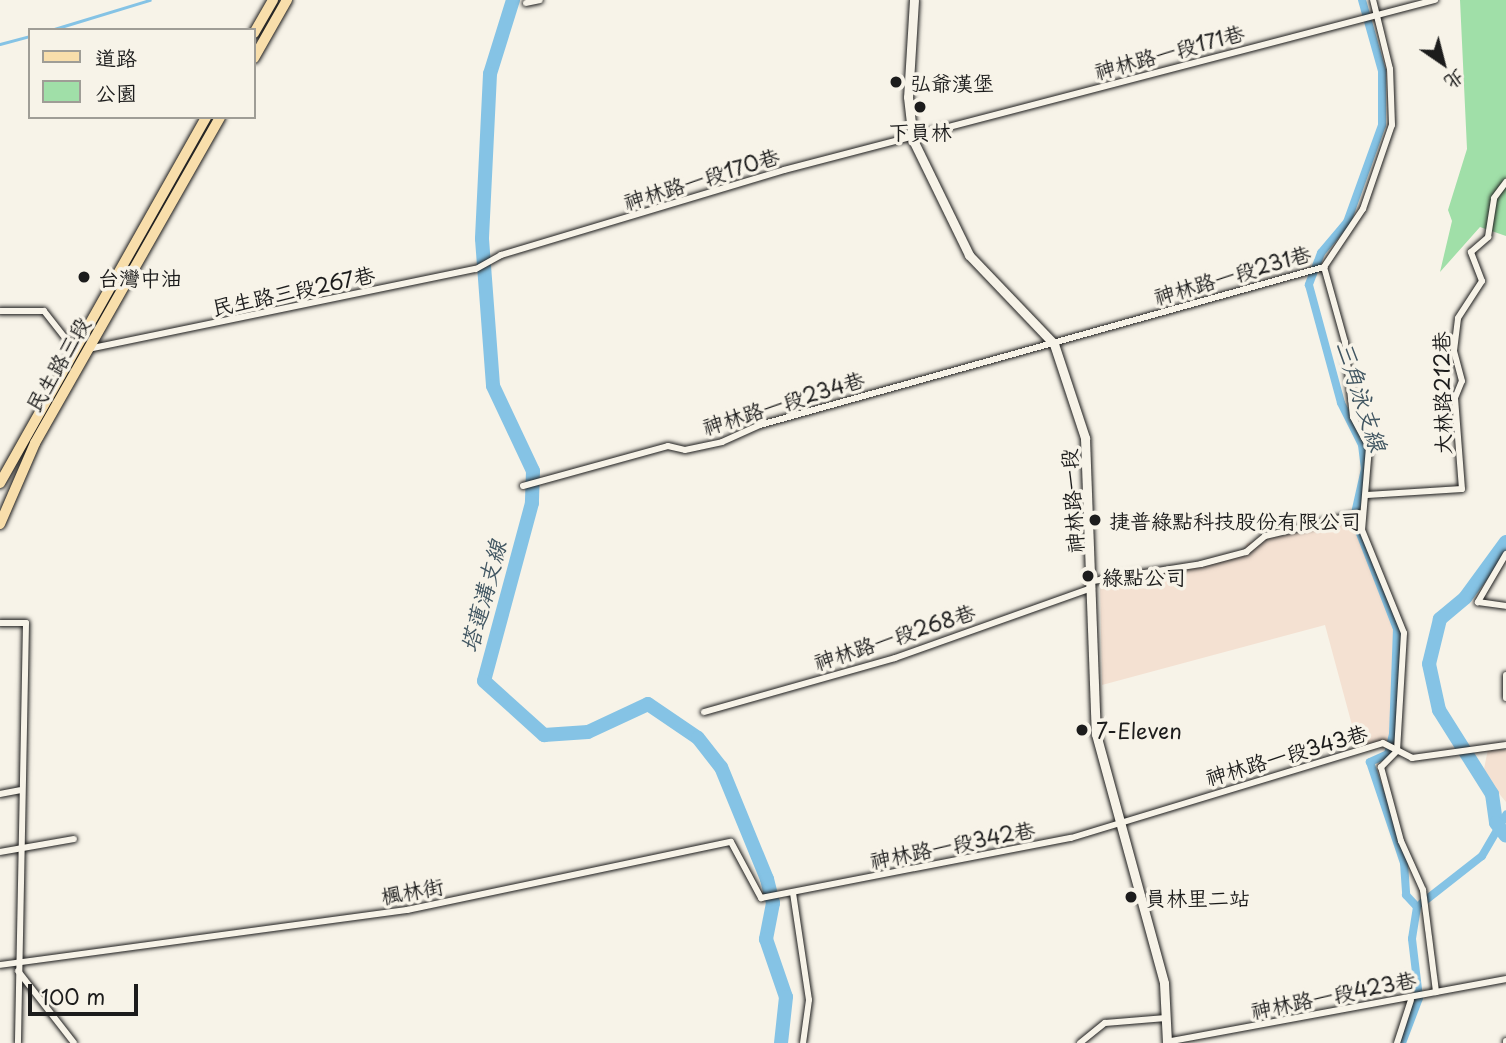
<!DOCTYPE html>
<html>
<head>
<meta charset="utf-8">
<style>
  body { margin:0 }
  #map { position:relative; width:1506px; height:1043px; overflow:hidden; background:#f7f3e8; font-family:"Playpen Sans","LXGW WenKai TC",sans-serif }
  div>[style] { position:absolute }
  .built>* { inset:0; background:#f4e1d2 }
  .green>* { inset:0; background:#a0dfa8 }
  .stream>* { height:2.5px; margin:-1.25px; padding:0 1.25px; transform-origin:1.25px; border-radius:1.25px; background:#85c3e5 }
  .canal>* { height:8px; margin:-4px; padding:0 4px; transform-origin:4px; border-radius:4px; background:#85c3e5 }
  .river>* { height:14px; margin:-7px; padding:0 7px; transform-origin:7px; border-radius:7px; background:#85c3e5 }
  .roads { filter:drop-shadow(0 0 2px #1c1c1c) drop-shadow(0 0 2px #1c1c1c) }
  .street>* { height:6px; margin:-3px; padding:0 3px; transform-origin:3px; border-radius:3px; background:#f7f3e8 }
  .secondary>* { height:9px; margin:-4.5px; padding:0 4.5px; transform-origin:4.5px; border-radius:4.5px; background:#f7f3e8 }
  .primary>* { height:10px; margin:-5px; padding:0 5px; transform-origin:5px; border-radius:5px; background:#f8deab }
  .dots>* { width:19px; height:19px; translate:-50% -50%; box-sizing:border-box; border:4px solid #f7f3e8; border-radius:50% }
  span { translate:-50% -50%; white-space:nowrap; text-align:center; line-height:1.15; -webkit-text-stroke:7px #f7f3e8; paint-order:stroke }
  .street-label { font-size:21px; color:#1c1c1c }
  .poi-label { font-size:21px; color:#1c1c1c }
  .left { translate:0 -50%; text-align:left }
  .water-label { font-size:23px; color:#415662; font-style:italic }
  .legend { position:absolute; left:28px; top:28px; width:228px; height:91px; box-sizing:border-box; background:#f7f3e8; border:2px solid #9f9d96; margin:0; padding:9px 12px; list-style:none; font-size:21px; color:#1c1c1c }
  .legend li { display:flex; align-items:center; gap:14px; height:35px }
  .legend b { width:35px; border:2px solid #9f9d96 }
  .north { position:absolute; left:1408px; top:28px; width:70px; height:70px; -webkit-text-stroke:5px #f7f3e8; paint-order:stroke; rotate:145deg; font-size:19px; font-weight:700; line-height:28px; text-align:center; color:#1c1c1c }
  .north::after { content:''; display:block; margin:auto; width:24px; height:32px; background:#1c1c1c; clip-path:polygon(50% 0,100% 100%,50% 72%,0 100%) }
  .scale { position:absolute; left:28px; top:984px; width:110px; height:32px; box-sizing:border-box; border:4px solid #1c1c1c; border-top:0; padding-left:9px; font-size:21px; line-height:24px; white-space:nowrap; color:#1c1c1c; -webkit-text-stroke:5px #f7f3e8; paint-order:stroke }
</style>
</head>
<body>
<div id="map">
  <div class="built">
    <div style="clip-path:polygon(1353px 521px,1398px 639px,1393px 742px,1359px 751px,1325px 625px,1102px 685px,1100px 584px,1243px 554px,1247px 543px)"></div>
    <div style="clip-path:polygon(1488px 749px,1506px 750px,1506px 802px,1483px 774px)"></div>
  </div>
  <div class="green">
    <div style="clip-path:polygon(1460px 0,1506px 0,1506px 236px,1480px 227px,1440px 272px,1452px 221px,1448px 210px,1467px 149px)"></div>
  </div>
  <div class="stream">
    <div style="left:51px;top:30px;width:103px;rotate:-16.9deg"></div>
    <div style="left:0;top:44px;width:31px;rotate:-15deg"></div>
  </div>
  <div class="canal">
    <div style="left:1362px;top:0;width:74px;rotate:74.3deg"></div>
    <div style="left:1382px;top:71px;width:54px;rotate:90deg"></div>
    <div style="left:1382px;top:125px;width:103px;rotate:109.8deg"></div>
    <div style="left:1347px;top:222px;width:40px;rotate:130deg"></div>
    <div style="left:1321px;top:253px;width:34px;rotate:111deg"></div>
    <div style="left:1309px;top:285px;width:122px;rotate:74.8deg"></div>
    <div style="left:1341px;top:403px;width:47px;rotate:63.4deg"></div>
    <div style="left:1362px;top:445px;width:24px;rotate:83deg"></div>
    <div style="left:1365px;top:469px;width:50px;rotate:102.7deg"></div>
    <div style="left:1354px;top:518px;width:119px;rotate:68.8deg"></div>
    <div style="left:1397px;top:629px;width:105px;rotate:92.2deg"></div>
    <div style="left:1393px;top:734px;width:21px;rotate:104deg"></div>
    <div style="left:1388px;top:754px;width:20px;rotate:156deg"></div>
    <div style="left:1370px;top:762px;width:107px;rotate:71.4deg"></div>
    <div style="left:1404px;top:863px;width:32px;rotate:86deg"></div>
    <div style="left:1406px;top:895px;width:16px;rotate:47deg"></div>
    <div style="left:1417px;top:907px;width:32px;rotate:99deg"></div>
    <div style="left:1412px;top:939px;width:59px;rotate:83.2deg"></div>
    <div style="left:1419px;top:998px;width:48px;rotate:110.7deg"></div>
    <div style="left:1422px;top:903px;width:76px;rotate:-38.1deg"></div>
    <div style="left:1482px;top:856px;width:48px;rotate:-59.7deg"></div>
  </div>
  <div class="river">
    <div style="left:513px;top:0;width:77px;rotate:107.3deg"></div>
    <div style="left:490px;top:74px;width:165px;rotate:92.8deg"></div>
    <div style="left:482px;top:239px;width:147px;rotate:85.7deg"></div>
    <div style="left:493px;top:386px;width:94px;rotate:64.8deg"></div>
    <div style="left:533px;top:471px;width:32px;rotate:92deg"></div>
    <div style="left:532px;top:503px;width:184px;rotate:105.1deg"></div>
    <div style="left:484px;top:681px;width:81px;rotate:42deg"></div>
    <div style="left:544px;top:735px;width:44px;rotate:-3.9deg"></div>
    <div style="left:588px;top:732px;width:66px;rotate:-25deg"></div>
    <div style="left:648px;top:704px;width:60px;rotate:34.2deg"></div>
    <div style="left:698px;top:738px;width:37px;rotate:52deg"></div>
    <div style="left:721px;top:767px;width:121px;rotate:67.7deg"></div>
    <div style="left:767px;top:879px;width:25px;rotate:76deg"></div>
    <div style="left:773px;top:903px;width:37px;rotate:101deg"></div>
    <div style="left:766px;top:939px;width:61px;rotate:71deg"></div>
    <div style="left:786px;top:997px;width:46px;rotate:96.2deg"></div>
    <div style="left:1506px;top:542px;width:69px;rotate:126.2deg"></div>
    <div style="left:1465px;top:598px;width:33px;rotate:140deg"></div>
    <div style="left:1440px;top:619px;width:46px;rotate:103.7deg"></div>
    <div style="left:1429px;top:664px;width:47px;rotate:77.7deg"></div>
    <div style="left:1439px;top:710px;width:99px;rotate:57.8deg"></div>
    <div style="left:1492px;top:794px;width:29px;rotate:82deg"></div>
    <div style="left:1496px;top:823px;width:16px;rotate:52deg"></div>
  </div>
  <div class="roads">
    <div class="street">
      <div style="left:526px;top:3px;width:14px;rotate:-12deg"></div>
      <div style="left:1324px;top:267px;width:78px;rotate:74.4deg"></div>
      <div style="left:1345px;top:342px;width:75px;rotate:83.9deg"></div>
      <div style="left:1353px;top:417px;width:34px;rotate:62deg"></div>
      <div style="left:1369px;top:447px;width:83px;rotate:94.8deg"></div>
      <div style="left:1362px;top:530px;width:111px;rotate:67.8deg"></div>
      <div style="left:1404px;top:633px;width:118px;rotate:93.4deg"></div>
      <div style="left:1397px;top:751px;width:23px;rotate:135deg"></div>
      <div style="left:1381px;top:767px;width:77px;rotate:74.9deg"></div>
      <div style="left:1401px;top:841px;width:54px;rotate:65.8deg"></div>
      <div style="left:1423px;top:890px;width:103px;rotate:82.7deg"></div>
      <div style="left:0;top:311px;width:44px"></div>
      <div style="left:44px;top:311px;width:47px;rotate:51.9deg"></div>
      <div style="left:88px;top:349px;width:396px;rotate:-11.7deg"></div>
      <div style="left:476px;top:269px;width:29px;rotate:-29deg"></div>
      <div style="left:501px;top:255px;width:295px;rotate:-16.7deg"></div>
      <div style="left:784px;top:170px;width:673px;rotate:-14.64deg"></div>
      <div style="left:523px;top:486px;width:150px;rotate:-15.4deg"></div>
      <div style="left:668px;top:446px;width:17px;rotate:13deg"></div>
      <div style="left:685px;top:450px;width:38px;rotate:-12deg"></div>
      <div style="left:722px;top:442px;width:42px;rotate:-24.1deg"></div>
      <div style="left:760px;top:425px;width:586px;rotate:-15.65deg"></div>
      <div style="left:1324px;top:267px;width:70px;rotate:-56.1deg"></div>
      <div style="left:1363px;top:209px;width:89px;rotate:-71deg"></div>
      <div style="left:1392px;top:125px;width:56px;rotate:-92deg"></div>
      <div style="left:1390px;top:69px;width:71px;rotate:-103.8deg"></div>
      <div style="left:1367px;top:495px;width:95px;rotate:-3.6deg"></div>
      <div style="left:1462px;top:489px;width:91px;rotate:-94.4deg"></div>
      <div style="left:1455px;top:398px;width:18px;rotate:-68deg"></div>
      <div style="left:1462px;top:381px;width:31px;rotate:-105deg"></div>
      <div style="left:1454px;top:351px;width:33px;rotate:-83deg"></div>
      <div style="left:1458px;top:318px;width:44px;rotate:-57deg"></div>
      <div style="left:1482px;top:281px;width:31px;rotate:-111deg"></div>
      <div style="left:1471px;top:252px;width:23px;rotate:-41deg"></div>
      <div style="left:1488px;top:237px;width:39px;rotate:-81deg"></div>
      <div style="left:1494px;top:198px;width:20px;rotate:-53deg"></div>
      <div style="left:1506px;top:554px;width:56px;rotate:120.3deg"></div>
      <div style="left:1478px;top:602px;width:28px;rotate:8deg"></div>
      <div style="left:1093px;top:581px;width:109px;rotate:-8.9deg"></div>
      <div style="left:1201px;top:564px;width:47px;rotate:-14.9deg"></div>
      <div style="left:1246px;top:552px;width:25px;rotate:-40deg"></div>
      <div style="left:1265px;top:536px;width:100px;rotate:-13.3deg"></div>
      <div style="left:0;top:623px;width:26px"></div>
      <div style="left:26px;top:623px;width:420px;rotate:91.1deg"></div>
      <div style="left:1506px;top:675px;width:23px;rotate:90deg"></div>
      <div style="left:704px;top:712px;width:198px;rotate:-15.8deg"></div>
      <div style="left:895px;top:658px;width:209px;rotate:-19.6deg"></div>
      <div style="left:0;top:794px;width:20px;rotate:-11deg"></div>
      <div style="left:0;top:852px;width:75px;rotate:-10deg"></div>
      <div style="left:793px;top:893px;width:108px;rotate:81.5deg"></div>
      <div style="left:809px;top:1000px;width:43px;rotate:97.9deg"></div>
      <div style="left:0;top:965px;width:411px;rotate:-7.7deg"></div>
      <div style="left:407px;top:910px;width:331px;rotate:-11.9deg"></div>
      <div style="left:731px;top:842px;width:64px;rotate:61.8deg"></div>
      <div style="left:761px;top:898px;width:316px;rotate:-11deg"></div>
      <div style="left:1071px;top:838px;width:326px;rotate:-16.9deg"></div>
      <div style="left:1383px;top:743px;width:33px;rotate:27deg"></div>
      <div style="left:1412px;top:758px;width:95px;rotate:-7.9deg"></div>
      <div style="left:18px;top:971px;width:91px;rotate:52.1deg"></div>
      <div style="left:1166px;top:1042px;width:346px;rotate:-10.5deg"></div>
      <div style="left:1080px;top:1043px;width:32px;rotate:-39deg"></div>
      <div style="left:1105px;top:1023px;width:61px;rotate:-4.7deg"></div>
      <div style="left:1397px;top:1043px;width:45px;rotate:-72deg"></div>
      <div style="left:1506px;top:1043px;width:2px;rotate:-90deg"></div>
    </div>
    <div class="secondary">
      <div style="left:914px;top:0;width:97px;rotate:93.5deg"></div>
      <div style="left:908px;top:97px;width:43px;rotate:83.4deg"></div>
      <div style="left:913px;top:140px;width:128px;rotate:64deg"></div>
      <div style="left:969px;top:255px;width:123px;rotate:46.3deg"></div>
      <div style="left:1054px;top:344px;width:99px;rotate:71.7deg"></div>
      <div style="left:1085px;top:438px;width:296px;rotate:87.9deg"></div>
      <div style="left:1096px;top:734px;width:258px;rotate:74.7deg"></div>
      <div style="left:1164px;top:983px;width:60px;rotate:87.1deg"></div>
    </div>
    <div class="primary">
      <div style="left:254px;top:33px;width:38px;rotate:-60deg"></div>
      <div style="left:254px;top:58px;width:67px;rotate:-60.4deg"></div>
      <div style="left:0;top:483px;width:420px;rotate:-60.6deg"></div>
      <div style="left:0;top:524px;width:88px;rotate:-66.6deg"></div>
      <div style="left:35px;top:443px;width:375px;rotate:-60.4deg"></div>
    </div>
  </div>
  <div class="dots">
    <div style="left:896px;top:82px;background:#1c1c1c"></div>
    <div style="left:920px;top:107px;background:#1c1c1c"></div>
    <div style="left:84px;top:277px;background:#1c1c1c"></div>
    <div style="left:1095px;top:520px;background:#1c1c1c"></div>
    <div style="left:1088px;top:576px;background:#1c1c1c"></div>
    <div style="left:1082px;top:730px;background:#1c1c1c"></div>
    <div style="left:1131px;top:897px;background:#1c1c1c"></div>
  </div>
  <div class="street-label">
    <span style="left:1169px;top:51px;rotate:-15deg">神林路一段171巷</span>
    <span style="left:701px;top:178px;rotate:-17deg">神林路一段170巷</span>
    <span style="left:1232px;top:274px;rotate:-16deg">神林路一段231巷</span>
    <span style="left:293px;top:290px;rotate:-12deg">民生路三段267巷</span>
    <span style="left:57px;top:364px;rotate:-60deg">民生路三段</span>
    <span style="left:1441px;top:393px;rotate:-91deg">大林路212巷</span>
    <span style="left:783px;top:402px;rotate:-17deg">神林路一段234巷</span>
    <span style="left:1071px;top:501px;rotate:-94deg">神林路一段</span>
    <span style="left:894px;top:636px;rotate:-18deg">神林路一段268巷</span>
    <span style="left:1286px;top:754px;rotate:-16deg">神林路一段343巷</span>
    <span style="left:952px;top:844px;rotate:-11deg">神林路一段342巷</span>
    <span style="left:412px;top:890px;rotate:-10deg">楓林街</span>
    <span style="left:1333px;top:994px;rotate:-11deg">神林路一段423巷</span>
  </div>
  <div class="poi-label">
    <span class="left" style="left:910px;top:82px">弘爺漢堡</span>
    <span style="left:920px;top:131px">下員林</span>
    <span class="left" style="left:98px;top:277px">台灣中油</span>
    <span class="left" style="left:1109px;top:520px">捷普綠點科技股份有限公司</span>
    <span class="left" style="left:1102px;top:576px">綠點公司</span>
    <span class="left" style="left:1096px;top:730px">7-Eleven</span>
    <span class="left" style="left:1145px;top:897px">員林里二站</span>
  </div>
  <div class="water-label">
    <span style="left:1362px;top:396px;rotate:72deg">三角泳支線</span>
    <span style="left:483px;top:596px;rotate:-75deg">塔蓮溝支線</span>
  </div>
  <ul class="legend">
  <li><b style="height:9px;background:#f8deab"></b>道路</li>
  <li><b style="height:19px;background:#a0dfa8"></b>公園</li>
  </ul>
  <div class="north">北</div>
  <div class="scale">100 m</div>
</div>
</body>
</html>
